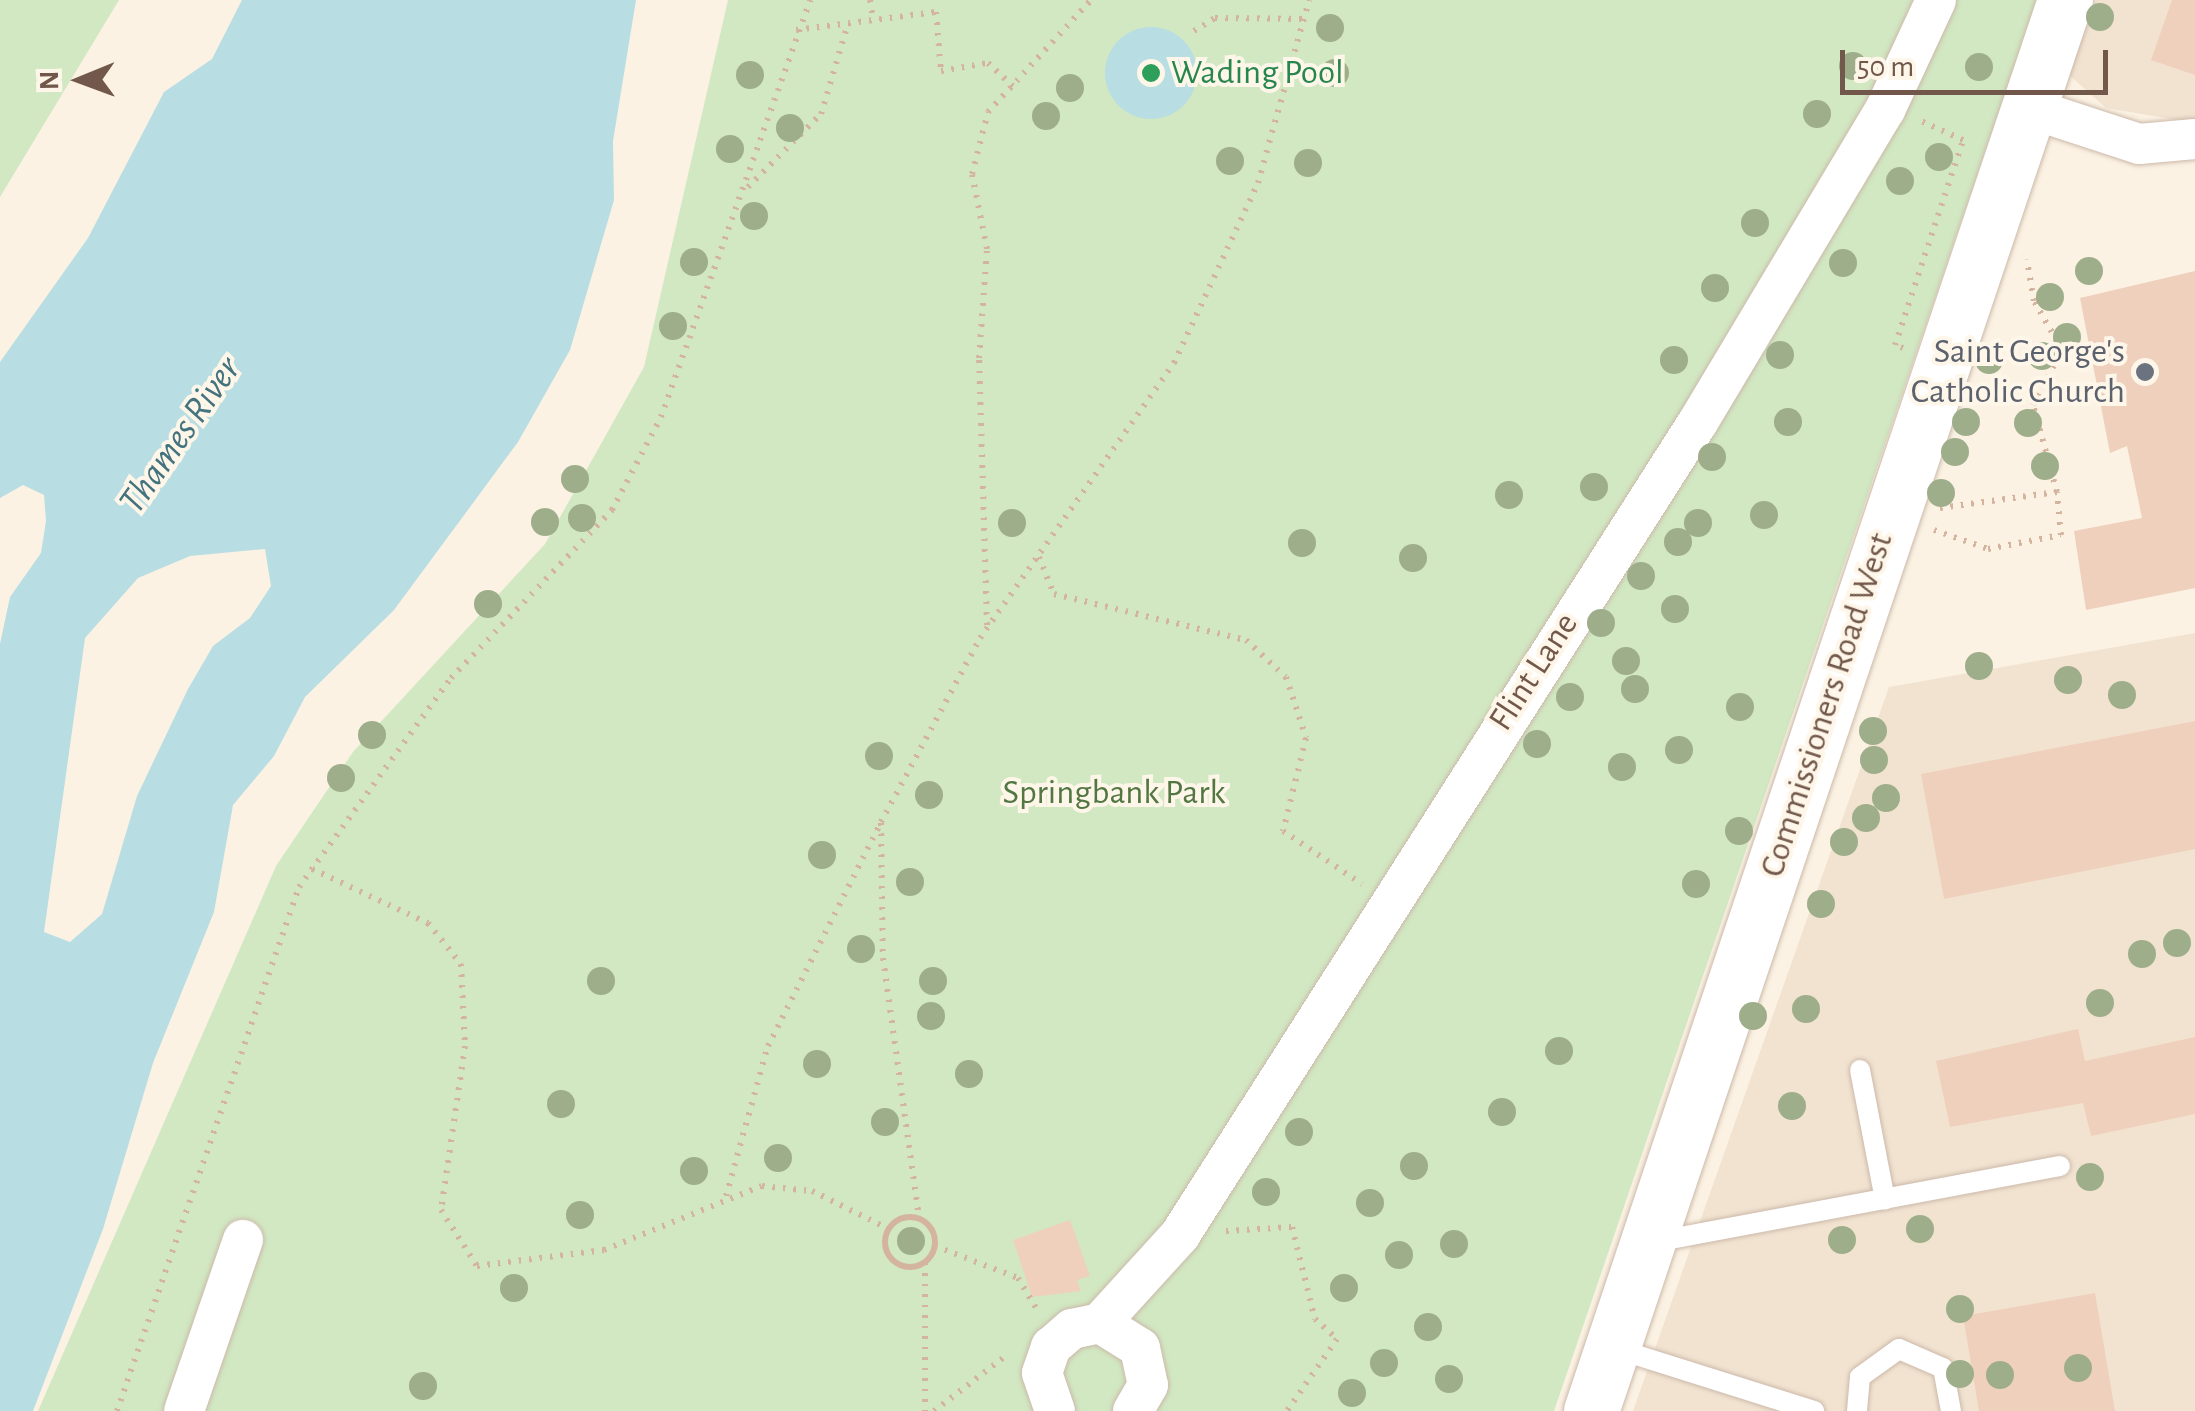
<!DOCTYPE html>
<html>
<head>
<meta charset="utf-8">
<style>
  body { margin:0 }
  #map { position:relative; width:2195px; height:1411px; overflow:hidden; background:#fbf2e3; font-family:"Alegreya Sans",sans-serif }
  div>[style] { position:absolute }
  .residential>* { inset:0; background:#f2e3d1 }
  .green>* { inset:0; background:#d1e8c2 }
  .water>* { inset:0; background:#b8dde3 }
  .round { border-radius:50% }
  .building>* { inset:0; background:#efd0bc }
  .path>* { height:6px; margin-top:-3px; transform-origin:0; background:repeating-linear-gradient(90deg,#d4b49f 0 2.5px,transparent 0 10.5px) }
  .path>.ring { margin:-3px; padding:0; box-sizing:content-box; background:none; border:6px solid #d4b49f; border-radius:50% }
  .roads { filter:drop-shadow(0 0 2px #ccb9aa) drop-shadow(0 0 2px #ccb9aa) }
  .lane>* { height:20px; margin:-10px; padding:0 10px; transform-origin:10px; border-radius:10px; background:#fff }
  .street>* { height:40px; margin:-20px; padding:0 20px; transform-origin:20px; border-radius:20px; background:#fff }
  .secondary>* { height:55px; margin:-27.5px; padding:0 27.5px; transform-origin:27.5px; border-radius:27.5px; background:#fff }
  .trees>* { width:28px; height:28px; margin:-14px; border-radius:50%; background:#9eae8a }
  .dots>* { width:28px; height:28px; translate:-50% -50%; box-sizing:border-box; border:5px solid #fef6e9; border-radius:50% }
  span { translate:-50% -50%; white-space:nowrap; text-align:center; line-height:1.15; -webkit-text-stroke:8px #fef6e9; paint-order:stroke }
  .leisure-label { font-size:35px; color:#27864d }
  .left { translate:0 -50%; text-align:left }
  .worship-label { font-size:35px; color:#5b616d }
  .right { translate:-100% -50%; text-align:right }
  .street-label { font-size:35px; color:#72584a }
  .park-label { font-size:35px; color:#527742 }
  .water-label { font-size:38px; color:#42737e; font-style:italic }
  .north { position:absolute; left:30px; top:30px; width:100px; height:100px; -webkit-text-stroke:8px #fef6e9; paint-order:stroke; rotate:269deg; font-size:28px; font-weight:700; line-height:40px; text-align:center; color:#72584a }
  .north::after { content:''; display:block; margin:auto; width:35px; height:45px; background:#72584a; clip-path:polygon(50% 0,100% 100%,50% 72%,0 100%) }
  .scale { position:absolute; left:1840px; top:50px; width:268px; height:45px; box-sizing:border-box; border:5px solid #72584a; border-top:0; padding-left:12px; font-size:30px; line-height:35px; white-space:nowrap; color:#72584a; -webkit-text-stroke:8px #fef6e9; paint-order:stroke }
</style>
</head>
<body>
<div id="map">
  <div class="residential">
    <div style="clip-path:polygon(2096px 0,2195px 0,2195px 123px,2106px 108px,2068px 74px)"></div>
    <div style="clip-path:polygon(2195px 633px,2195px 1411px,1633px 1411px,1889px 687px)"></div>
  </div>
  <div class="green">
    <div style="clip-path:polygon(0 0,119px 0,0 197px)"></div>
    <div style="clip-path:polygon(728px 0,2037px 0,1554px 1411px,38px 1411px,276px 866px,353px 752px,545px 544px,644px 367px)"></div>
  </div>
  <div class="water">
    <div style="clip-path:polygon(evenodd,242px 0,636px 0,613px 141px,614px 200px,570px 350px,518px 442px,394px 610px,305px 697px,274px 756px,233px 805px,214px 912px,153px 1063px,103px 1229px,33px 1411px,0 1411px,0 644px,10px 597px,41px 553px,46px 521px,44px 495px,23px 485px,0 498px,0 362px,88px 238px,164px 92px,212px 59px,242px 0,265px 549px,271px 586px,250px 618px,213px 646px,188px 689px,137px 796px,102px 914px,70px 942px,44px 932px,85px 638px,138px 578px,190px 556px,265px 549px)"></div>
    <div class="round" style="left:1105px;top:27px;width:92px;height:92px"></div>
  </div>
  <div class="building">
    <div style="clip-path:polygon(2172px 0,2195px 0,2195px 75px,2151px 60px)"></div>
    <div style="clip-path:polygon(2195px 271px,2195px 588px,2086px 610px,2074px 531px,2142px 518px,2127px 446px,2110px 453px,2080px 298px)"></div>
    <div style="clip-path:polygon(2195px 721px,2195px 849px,1944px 899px,1921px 774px)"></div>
    <div style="clip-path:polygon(2078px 1029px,2085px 1061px,2195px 1037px,2195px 1114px,2091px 1136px,2083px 1103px,1950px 1127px,1936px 1061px)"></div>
    <div style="clip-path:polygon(1070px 1220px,1090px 1276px,1077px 1280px,1081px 1291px,1032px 1297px,1013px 1240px)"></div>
    <div style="clip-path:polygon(2095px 1293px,2115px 1411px,1979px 1411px,1963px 1316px)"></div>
  </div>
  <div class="path">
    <div style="left:870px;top:0;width:18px;rotate:81deg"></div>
    <div style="left:796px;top:30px;width:141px;rotate:-7.3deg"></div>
    <div style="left:936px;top:12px;width:59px;rotate:85.2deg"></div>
    <div style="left:941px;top:71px;width:48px;rotate:-9.7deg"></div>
    <div style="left:988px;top:63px;width:34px;rotate:43deg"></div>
    <div style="left:1194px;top:31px;width:25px;rotate:-32deg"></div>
    <div style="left:1215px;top:18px;width:91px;rotate:0.6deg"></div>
    <div style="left:748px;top:187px;width:103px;rotate:-45deg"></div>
    <div style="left:821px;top:114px;width:91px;rotate:-73.4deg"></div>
    <div style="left:1903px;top:348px;width:9px;rotate:-159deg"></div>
    <div style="left:1895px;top:345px;width:216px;rotate:-71.6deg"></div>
    <div style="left:1963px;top:140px;width:48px;rotate:-155.6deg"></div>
    <div style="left:1940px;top:508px;width:118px;rotate:-7.8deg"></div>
    <div style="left:2057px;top:492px;width:90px;rotate:-105.4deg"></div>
    <div style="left:2033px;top:405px;width:62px;rotate:-62.2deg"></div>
    <div style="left:2062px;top:350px;width:56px;rotate:-119.7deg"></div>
    <div style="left:2034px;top:301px;width:42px;rotate:-99.7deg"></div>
    <div style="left:1934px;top:530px;width:57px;rotate:19.4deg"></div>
    <div style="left:1988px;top:549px;width:74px;rotate:-10.9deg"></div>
    <div style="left:2061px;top:535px;width:43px;rotate:-95.3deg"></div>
    <div style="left:1039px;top:557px;width:40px;rotate:68deg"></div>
    <div style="left:1054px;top:594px;width:197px;rotate:13.5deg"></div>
    <div style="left:1246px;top:640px;width:54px;rotate:42.8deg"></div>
    <div style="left:1286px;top:677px;width:64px;rotate:71.8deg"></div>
    <div style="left:1306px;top:738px;width:96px;rotate:103.9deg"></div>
    <div style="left:1283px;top:831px;width:95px;rotate:33.9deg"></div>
    <div style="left:987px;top:625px;width:267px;rotate:-91.7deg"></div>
    <div style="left:979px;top:358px;width:109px;rotate:-85.8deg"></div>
    <div style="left:987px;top:249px;width:76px;rotate:-101.3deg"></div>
    <div style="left:972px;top:174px;width:64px;rotate:-75.5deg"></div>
    <div style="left:988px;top:112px;width:152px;rotate:-47.4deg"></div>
    <div style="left:881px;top:823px;width:135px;rotate:89.2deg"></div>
    <div style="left:883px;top:958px;width:263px;rotate:82.1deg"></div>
    <div style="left:312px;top:869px;width:128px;rotate:25deg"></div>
    <div style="left:428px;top:923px;width:53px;rotate:51.2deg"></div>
    <div style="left:461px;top:964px;width:82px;rotate:87.2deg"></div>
    <div style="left:465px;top:1046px;width:166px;rotate:98.3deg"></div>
    <div style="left:441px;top:1210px;width:67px;rotate:57.3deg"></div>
    <div style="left:477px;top:1266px;width:128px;rotate:-7.2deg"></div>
    <div style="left:604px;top:1250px;width:170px;rotate:-22.1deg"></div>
    <div style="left:762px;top:1186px;width:50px;rotate:5.7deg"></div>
    <div style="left:812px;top:1191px;width:86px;rotate:26.3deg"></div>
    <div style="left:726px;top:1196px;width:156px;rotate:-74.4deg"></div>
    <div style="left:768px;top:1046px;width:251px;rotate:-63.2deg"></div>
    <div style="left:881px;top:822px;width:209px;rotate:-61.7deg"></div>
    <div style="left:980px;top:638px;width:337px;rotate:-54.8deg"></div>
    <div style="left:1174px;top:363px;width:199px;rotate:-65deg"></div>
    <div style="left:1258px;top:183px;width:190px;rotate:-74.4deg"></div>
    <div class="ring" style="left:885px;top:1217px;width:44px;height:44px"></div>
    <div style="left:1226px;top:1231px;width:66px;rotate:-3.5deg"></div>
    <div style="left:1292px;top:1227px;width:95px;rotate:76deg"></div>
    <div style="left:1315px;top:1319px;width:30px;rotate:42deg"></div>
    <div style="left:1337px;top:1339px;width:88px;rotate:124.8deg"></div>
    <div style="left:935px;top:1246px;width:89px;rotate:21.1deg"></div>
    <div style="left:1018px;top:1278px;width:39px;rotate:59deg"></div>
    <div style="left:925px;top:1263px;width:148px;rotate:90deg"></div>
    <div style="left:117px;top:1411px;width:555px;rotate:-70.85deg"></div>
    <div style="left:299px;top:887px;width:258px;rotate:-54deg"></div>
    <div style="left:451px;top:678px;width:233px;rotate:-46.2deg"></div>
    <div style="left:612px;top:510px;width:105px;rotate:-62.2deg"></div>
    <div style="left:661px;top:417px;width:443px;rotate:-70.3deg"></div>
    <div style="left:934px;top:1411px;width:93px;rotate:-37.6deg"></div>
  </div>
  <div class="roads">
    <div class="lane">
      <div style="left:1860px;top:1070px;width:132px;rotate:79.1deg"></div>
      <div style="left:1654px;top:1242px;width:413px;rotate:-10.6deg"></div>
      <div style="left:1614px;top:1348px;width:210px;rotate:17.5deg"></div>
      <div style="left:1857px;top:1411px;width:34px;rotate:-85deg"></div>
      <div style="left:1860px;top:1377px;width:48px;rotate:-35.7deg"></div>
      <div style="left:1899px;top:1349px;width:48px;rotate:23.4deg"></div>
      <div style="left:1943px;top:1368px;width:44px;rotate:79.5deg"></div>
    </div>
    <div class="street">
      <div style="left:2026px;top:107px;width:119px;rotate:18.1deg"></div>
      <div style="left:2139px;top:144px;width:56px;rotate:-5.1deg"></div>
      <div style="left:1100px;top:1323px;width:119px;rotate:-47.7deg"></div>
      <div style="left:1180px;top:1235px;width:964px;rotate:-57.5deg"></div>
      <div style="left:1698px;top:422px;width:364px;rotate:-59.1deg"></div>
      <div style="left:1885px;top:110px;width:121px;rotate:-65.1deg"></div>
      <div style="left:184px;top:1411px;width:181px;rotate:-71deg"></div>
      <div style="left:1055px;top:1411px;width:40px;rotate:-108.9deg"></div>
      <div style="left:1042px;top:1373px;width:28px;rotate:-71deg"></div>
      <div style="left:1051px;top:1347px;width:28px;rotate:-41deg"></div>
      <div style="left:1072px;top:1329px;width:29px;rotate:-12deg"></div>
      <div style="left:1100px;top:1323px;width:47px;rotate:32deg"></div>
      <div style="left:1140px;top:1348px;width:38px;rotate:78deg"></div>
      <div style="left:1148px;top:1385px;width:30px;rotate:120deg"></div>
    </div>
    <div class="secondary">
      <div style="left:1591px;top:1411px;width:1488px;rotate:-71.43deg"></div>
    </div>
  </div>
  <div class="trees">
    <div style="left:2100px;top:17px"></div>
    <div style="left:1330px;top:28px"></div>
    <div style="left:1853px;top:66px"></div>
    <div style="left:1979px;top:67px"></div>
    <div style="left:1335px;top:73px"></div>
    <div style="left:750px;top:75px"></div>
    <div style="left:1070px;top:88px"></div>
    <div style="left:1817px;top:114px"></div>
    <div style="left:1046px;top:116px"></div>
    <div style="left:790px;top:128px"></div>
    <div style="left:730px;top:149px"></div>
    <div style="left:1939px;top:157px"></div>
    <div style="left:1230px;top:161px"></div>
    <div style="left:1308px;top:163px"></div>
    <div style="left:1900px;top:181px"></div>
    <div style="left:754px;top:216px"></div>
    <div style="left:1755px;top:223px"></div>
    <div style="left:694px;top:262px"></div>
    <div style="left:1843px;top:263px"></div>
    <div style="left:2089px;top:271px"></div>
    <div style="left:1715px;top:288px"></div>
    <div style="left:2050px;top:297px"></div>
    <div style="left:673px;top:326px"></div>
    <div style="left:2067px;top:337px"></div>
    <div style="left:1780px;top:355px"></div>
    <div style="left:2042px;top:356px"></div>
    <div style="left:1674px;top:360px"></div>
    <div style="left:1989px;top:360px"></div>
    <div style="left:1788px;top:422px"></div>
    <div style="left:1966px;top:422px"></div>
    <div style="left:2028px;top:423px"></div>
    <div style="left:1955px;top:452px"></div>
    <div style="left:1712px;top:457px"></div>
    <div style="left:2045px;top:466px"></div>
    <div style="left:575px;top:479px"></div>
    <div style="left:1594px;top:487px"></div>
    <div style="left:1941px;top:493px"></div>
    <div style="left:1509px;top:495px"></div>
    <div style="left:1764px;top:515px"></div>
    <div style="left:582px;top:518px"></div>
    <div style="left:545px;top:522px"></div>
    <div style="left:1012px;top:523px"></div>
    <div style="left:1698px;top:523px"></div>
    <div style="left:1678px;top:542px"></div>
    <div style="left:1302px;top:543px"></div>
    <div style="left:1413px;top:558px"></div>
    <div style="left:1641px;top:576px"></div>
    <div style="left:488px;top:604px"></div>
    <div style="left:1675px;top:609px"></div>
    <div style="left:1601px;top:623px"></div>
    <div style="left:1626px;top:661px"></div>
    <div style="left:1979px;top:666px"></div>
    <div style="left:2068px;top:680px"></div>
    <div style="left:1635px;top:689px"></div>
    <div style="left:2122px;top:695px"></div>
    <div style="left:1570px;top:697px"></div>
    <div style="left:1740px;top:707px"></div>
    <div style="left:1873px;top:731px"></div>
    <div style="left:372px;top:735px"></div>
    <div style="left:1537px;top:744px"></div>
    <div style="left:1679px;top:750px"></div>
    <div style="left:879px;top:756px"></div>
    <div style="left:1874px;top:760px"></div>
    <div style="left:1622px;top:767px"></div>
    <div style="left:341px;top:778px"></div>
    <div style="left:929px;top:795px"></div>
    <div style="left:1886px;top:798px"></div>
    <div style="left:1866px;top:818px"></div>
    <div style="left:1739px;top:831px"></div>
    <div style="left:1844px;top:842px"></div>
    <div style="left:822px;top:855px"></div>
    <div style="left:910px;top:882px"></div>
    <div style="left:1696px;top:884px"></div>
    <div style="left:1821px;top:904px"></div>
    <div style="left:2177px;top:943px"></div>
    <div style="left:861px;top:949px"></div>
    <div style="left:2142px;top:954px"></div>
    <div style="left:601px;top:981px"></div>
    <div style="left:933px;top:981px"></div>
    <div style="left:2100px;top:1003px"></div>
    <div style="left:1806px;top:1009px"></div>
    <div style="left:931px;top:1016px"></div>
    <div style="left:1753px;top:1016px"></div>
    <div style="left:1559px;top:1051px"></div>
    <div style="left:817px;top:1064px"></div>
    <div style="left:969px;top:1074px"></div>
    <div style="left:561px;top:1104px"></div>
    <div style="left:1792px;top:1106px"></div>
    <div style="left:1502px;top:1112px"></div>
    <div style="left:885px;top:1122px"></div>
    <div style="left:1299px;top:1132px"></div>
    <div style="left:778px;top:1158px"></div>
    <div style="left:1414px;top:1166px"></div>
    <div style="left:694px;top:1171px"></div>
    <div style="left:2090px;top:1177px"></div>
    <div style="left:1266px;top:1192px"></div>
    <div style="left:1370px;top:1203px"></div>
    <div style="left:580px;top:1215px"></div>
    <div style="left:1920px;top:1229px"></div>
    <div style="left:1842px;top:1240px"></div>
    <div style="left:911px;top:1241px"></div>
    <div style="left:1454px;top:1244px"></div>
    <div style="left:1399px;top:1255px"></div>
    <div style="left:514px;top:1288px"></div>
    <div style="left:1344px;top:1288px"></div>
    <div style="left:1960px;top:1309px"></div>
    <div style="left:1428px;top:1327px"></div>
    <div style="left:1384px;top:1363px"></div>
    <div style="left:2078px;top:1368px"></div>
    <div style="left:1960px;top:1374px"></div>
    <div style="left:2000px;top:1375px"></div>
    <div style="left:1449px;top:1379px"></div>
    <div style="left:423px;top:1386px"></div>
    <div style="left:1352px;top:1393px"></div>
  </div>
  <div class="dots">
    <div style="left:1151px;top:73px;background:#2e9e5b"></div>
    <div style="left:2145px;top:372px;background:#6b7280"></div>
  </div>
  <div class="leisure-label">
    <span class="left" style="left:1171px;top:73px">Wading Pool</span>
  </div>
  <div class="worship-label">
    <span class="right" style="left:2125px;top:372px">Saint George's<br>Catholic Church</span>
  </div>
  <div class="street-label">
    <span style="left:1534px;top:672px;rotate:-57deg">Flint Lane</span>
    <span style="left:1827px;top:705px;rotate:-72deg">Commissioners Road West</span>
  </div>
  <div class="park-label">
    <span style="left:1114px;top:793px">Springbank Park</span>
  </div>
  <div class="water-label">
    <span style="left:181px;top:436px;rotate:-55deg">Thames River</span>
  </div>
  <div class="north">N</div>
  <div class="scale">50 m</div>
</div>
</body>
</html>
